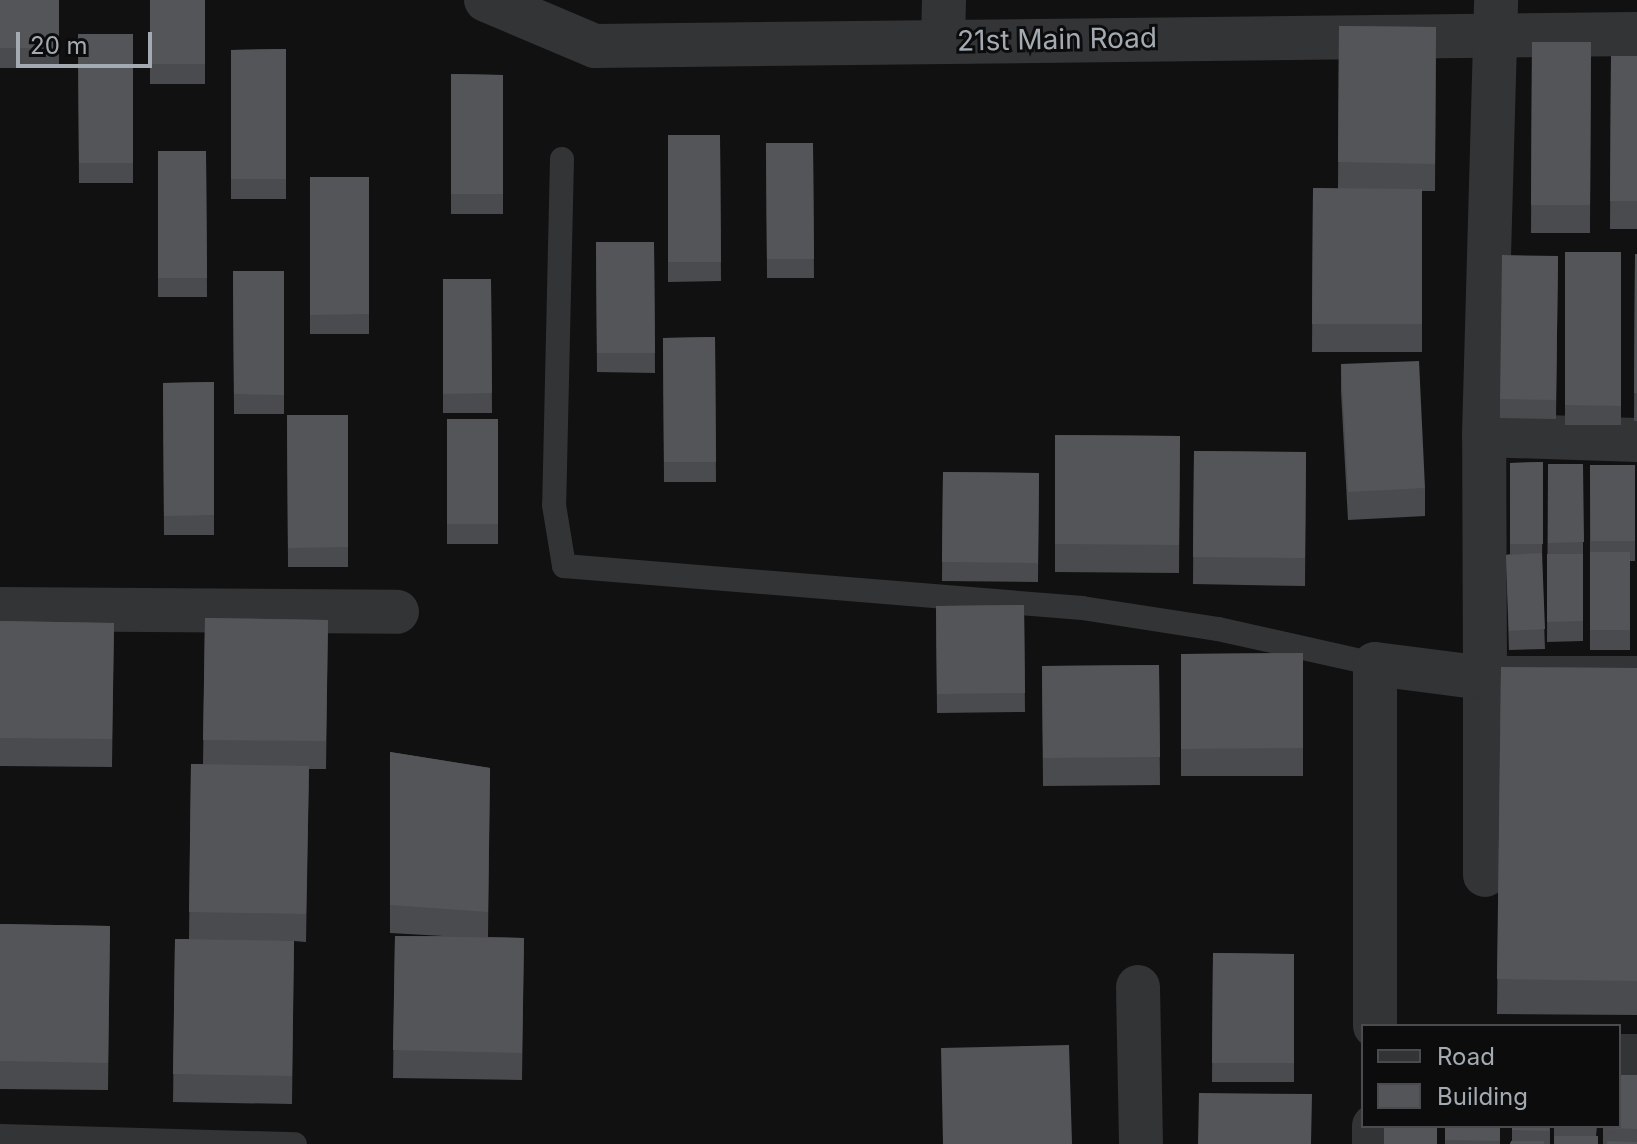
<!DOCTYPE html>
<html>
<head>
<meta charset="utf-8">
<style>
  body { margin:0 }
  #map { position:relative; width:1637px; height:1144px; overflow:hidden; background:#111112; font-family:Inter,sans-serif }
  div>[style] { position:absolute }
  .lane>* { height:24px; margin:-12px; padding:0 12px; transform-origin:12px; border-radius:12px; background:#323436 }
  .street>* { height:44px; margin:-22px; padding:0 22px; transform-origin:22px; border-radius:22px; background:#323436 }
  .wall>* { inset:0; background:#4a4b4e }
  .building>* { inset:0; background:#535559 }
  span { translate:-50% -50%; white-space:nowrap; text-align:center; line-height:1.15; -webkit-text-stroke:6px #0c0c0d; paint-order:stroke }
  .street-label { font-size:28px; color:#a4aab1 }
  .legend { position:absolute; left:1361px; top:1024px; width:260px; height:104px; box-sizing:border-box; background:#0c0c0d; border:2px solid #494b4f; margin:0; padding:10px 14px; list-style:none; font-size:24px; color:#a4aab1 }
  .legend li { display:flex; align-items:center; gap:16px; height:40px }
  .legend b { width:40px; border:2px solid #494b4f }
  .scale { position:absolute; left:16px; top:32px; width:136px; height:36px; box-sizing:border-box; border:4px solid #a4aab1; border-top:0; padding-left:10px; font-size:24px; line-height:28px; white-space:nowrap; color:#a4aab1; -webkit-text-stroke:6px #0c0c0d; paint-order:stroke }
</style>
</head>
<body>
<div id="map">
  <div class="lane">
    <div style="left:562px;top:159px;width:346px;rotate:91.3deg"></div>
    <div style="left:554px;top:505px;width:62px;rotate:80.7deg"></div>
    <div style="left:564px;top:566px;width:520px;rotate:4.64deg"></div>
    <div style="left:1082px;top:608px;width:138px;rotate:8.8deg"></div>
    <div style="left:1218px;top:629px;width:161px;rotate:12.6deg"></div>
    <div style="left:0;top:1136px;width:295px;rotate:1.6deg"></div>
  </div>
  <div class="street">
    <div style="left:486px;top:0;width:118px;rotate:22.9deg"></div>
    <div style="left:595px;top:46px;width:1042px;rotate:-0.66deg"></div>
    <div style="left:943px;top:41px;width:41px;rotate:-88.6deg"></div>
    <div style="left:1484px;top:435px;width:153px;rotate:1.9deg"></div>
    <div style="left:0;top:609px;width:397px;rotate:0.4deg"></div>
    <div style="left:1485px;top:875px;width:197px;rotate:-90deg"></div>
    <div style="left:1485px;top:678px;width:152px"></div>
    <div style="left:1138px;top:987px;width:157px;rotate:88.9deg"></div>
    <div style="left:1375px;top:1026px;width:362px;rotate:-90deg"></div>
    <div style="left:1375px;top:664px;width:111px;rotate:7.3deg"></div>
    <div style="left:1485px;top:678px;width:243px;rotate:-90.2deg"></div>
    <div style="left:1484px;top:435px;width:435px;rotate:-88.4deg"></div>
    <div style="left:1619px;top:1056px;width:18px"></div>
    <div style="left:1374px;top:1144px;width:18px;rotate:-90deg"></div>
  </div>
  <div class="wall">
    <div style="clip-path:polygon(0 0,59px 0,59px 68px,0 68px)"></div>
    <div style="clip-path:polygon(150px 0,205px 0,205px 84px,150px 84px)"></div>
    <div style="clip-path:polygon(1339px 26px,1436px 27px,1435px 191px,1422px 191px,1422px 352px,1312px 352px,1313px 188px,1338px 189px)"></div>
    <div style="clip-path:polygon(78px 34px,133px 34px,133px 183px,79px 183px)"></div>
    <div style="clip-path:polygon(1532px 42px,1591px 42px,1590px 233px,1531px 233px)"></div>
    <div style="clip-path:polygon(286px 49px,286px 199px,231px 199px,231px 50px)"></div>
    <div style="clip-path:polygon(1611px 56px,1637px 56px,1637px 229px,1610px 229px)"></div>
    <div style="clip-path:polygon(451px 74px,503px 75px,503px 214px,451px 214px)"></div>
    <div style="clip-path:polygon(668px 135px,720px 135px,721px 281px,668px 282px)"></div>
    <div style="clip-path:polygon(766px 143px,813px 143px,814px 278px,767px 278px)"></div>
    <div style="clip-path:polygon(158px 151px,206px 151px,207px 297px,158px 297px)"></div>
    <div style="clip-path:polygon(310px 177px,369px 177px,369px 334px,310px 334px)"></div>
    <div style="clip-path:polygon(596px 242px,654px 242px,655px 373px,597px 372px)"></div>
    <div style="clip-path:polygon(1565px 252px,1621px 252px,1621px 425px,1565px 425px)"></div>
    <div style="clip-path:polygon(1635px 254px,1637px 254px,1637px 421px,1634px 421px)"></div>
    <div style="clip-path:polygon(1558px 256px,1556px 419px,1500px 418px,1500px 399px)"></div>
    <div style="clip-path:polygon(233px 271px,284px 271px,284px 414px,234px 414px)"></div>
    <div style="clip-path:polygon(443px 279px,491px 279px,492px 413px,443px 413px)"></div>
    <div style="clip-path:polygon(715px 337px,716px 482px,664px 482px,663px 338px)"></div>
    <div style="clip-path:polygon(1341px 364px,1425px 488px,1425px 516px,1348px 520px,1341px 392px)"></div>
    <div style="clip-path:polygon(214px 382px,214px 535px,164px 535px,163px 383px)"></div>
    <div style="clip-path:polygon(287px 415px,348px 415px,348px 567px,288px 567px)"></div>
    <div style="clip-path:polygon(447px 419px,498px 419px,498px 544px,447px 544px)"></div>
    <div style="clip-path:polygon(1055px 435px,1180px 436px,1179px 573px,1055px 572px)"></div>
    <div style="clip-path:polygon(1194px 451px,1306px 452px,1305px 586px,1193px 584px)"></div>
    <div style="clip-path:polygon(1543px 462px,1542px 564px,1545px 649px,1509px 650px,1506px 555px,1510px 554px,1510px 463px)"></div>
    <div style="clip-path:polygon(1548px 464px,1583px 464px,1583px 641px,1547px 642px)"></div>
    <div style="clip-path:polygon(1590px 465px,1635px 465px,1635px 561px,1630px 561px,1630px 650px,1590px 650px)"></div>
    <div style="clip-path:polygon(943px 472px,1039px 473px,1038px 582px,942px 581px)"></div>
    <div style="clip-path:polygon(1024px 605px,1025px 712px,937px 713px,936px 606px)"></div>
    <div style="clip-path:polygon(205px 618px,328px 620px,326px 769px,309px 769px,306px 942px,294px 941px,292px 1104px,173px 1102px,175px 939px,189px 939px,191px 764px,203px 764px)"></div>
    <div style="clip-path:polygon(0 621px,114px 623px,112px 767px,0 766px)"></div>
    <div style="clip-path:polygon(1303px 653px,1303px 776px,1181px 776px,1181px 654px)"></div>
    <div style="clip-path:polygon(1159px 665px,1160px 785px,1043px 786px,1042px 666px)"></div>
    <div style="clip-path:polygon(1501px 667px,1637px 668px,1637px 1015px,1497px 1014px)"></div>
    <div style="clip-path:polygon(390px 752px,490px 768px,488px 937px,524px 938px,522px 1080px,393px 1078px,395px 936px,443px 936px,390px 933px)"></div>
    <div style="clip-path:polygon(0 924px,110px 926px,108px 1090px,0 1089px)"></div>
    <div style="clip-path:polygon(1213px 953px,1294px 954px,1294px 1082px,1212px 1082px)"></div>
    <div style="clip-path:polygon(1637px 1075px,1637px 1144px,1603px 1144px,1603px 1126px)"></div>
    <div style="clip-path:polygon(1445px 1126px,1500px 1126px,1500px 1144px,1445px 1144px)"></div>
    <div style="clip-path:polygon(1512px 1126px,1550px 1126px,1550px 1144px,1510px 1144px,1512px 1141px)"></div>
    <div style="clip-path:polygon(1554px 1126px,1597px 1126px,1596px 1136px,1554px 1144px)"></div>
  </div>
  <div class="building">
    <div style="clip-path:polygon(0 0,59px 0,59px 48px,0 48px)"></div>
    <div style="clip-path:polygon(150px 0,205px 0,205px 64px,150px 64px)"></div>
    <div style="clip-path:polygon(1339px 26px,1436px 27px,1435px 164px,1338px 162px)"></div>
    <div style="clip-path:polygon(78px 34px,133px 34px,133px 163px,79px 163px)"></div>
    <div style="clip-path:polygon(1532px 42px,1591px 42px,1590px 205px,1531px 205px)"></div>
    <div style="clip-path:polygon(286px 49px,286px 179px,231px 179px,231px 50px)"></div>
    <div style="clip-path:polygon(1611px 56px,1637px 56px,1637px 201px,1610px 201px)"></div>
    <div style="clip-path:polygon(451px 74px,503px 75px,503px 194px,451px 194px)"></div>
    <div style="clip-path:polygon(668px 135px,720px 135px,721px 262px,668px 262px)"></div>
    <div style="clip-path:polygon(766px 143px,813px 143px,814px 259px,767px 259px)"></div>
    <div style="clip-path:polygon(158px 151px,206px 151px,207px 278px,158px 278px)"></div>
    <div style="clip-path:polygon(310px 177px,369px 177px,369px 314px,310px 315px)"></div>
    <div style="clip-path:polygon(1313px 188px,1422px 189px,1422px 324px,1312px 324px)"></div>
    <div style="clip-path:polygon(596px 242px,654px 242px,655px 353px,597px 353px)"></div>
    <div style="clip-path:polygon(1565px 252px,1621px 252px,1621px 406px,1565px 405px)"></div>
    <div style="clip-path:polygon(1635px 254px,1637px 254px,1637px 393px,1634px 393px)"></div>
    <div style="clip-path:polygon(1502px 255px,1558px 256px,1556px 400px,1500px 399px)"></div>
    <div style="clip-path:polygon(233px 271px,284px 271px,284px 395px,234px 394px)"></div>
    <div style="clip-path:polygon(443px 279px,491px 279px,492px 393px,443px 394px)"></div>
    <div style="clip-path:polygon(715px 337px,716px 462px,664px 462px,663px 338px)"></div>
    <div style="clip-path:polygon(1419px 361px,1425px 488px,1348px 492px,1341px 364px)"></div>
    <div style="clip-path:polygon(214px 382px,214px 515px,164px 516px,163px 383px)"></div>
    <div style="clip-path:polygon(287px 415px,348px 415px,348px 547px,288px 548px)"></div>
    <div style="clip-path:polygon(447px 419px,498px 419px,498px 524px,447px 524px)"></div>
    <div style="clip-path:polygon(1055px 435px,1180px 436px,1179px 545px,1055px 544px)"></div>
    <div style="clip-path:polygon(1194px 451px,1306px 452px,1305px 558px,1193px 557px)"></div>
    <div style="clip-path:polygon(1543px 462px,1543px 544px,1510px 544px,1510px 463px)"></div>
    <div style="clip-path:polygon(1548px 464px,1583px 464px,1584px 542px,1548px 543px)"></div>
    <div style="clip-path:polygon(1590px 465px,1635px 465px,1635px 541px,1591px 541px)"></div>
    <div style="clip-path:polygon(943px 472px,1039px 473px,1038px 563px,942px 562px)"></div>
    <div style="clip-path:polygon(1590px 552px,1630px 552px,1630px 630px,1590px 630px)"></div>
    <div style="clip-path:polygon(1542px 553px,1545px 629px,1509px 631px,1506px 555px)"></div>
    <div style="clip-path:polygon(1547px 554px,1583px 554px,1583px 621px,1547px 622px)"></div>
    <div style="clip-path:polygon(1024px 605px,1025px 693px,937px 694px,936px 606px)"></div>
    <div style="clip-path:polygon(205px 618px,328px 620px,326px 741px,203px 740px)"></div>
    <div style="clip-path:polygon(0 621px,114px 623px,112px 739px,0 738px)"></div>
    <div style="clip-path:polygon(1303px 653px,1303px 748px,1181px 749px,1181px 654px)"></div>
    <div style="clip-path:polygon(1159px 665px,1160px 757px,1043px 758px,1042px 666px)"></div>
    <div style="clip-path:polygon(1501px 667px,1637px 668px,1637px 981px,1497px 979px)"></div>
    <div style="clip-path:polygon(390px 752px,490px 768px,488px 912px,390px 905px)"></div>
    <div style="clip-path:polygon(191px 764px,309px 766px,306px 914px,189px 912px)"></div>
    <div style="clip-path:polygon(0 924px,110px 926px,108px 1063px,0 1061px)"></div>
    <div style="clip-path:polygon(395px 936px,524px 938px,522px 1053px,393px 1050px)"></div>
    <div style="clip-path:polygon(175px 939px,294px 941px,292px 1076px,173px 1074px)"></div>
    <div style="clip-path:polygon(1213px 953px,1294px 954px,1294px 1063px,1212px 1063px)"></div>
    <div style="clip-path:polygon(1069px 1045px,1072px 1144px,943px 1144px,941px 1048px)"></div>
    <div style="clip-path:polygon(1619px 1075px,1637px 1075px,1637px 1129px,1603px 1128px,1603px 1126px,1619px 1126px)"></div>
    <div style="clip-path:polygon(1199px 1093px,1312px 1094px,1311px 1144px,1198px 1144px)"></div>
    <div style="clip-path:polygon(1384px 1126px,1437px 1126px,1437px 1144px,1384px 1144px)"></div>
    <div style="clip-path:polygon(1445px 1126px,1500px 1126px,1500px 1141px,1445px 1140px)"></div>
    <div style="clip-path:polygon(1512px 1126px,1549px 1126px,1549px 1131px,1512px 1130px)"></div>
    <div style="clip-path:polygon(1554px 1126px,1596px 1126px,1596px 1128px,1554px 1128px)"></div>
    <div style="clip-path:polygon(1554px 1136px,1598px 1136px,1598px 1144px,1554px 1144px)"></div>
    <div style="clip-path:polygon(1511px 1141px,1544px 1141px,1544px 1144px,1510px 1144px)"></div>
    <div style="clip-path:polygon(1607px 1141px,1637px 1142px,1637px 1144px,1607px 1144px)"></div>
  </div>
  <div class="street-label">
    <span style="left:1057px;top:39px;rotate:-1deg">21st Main Road</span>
  </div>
  <ul class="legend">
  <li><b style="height:10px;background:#323436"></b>Road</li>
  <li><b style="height:22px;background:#535559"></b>Building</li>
  </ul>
  <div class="scale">20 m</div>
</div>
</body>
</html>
